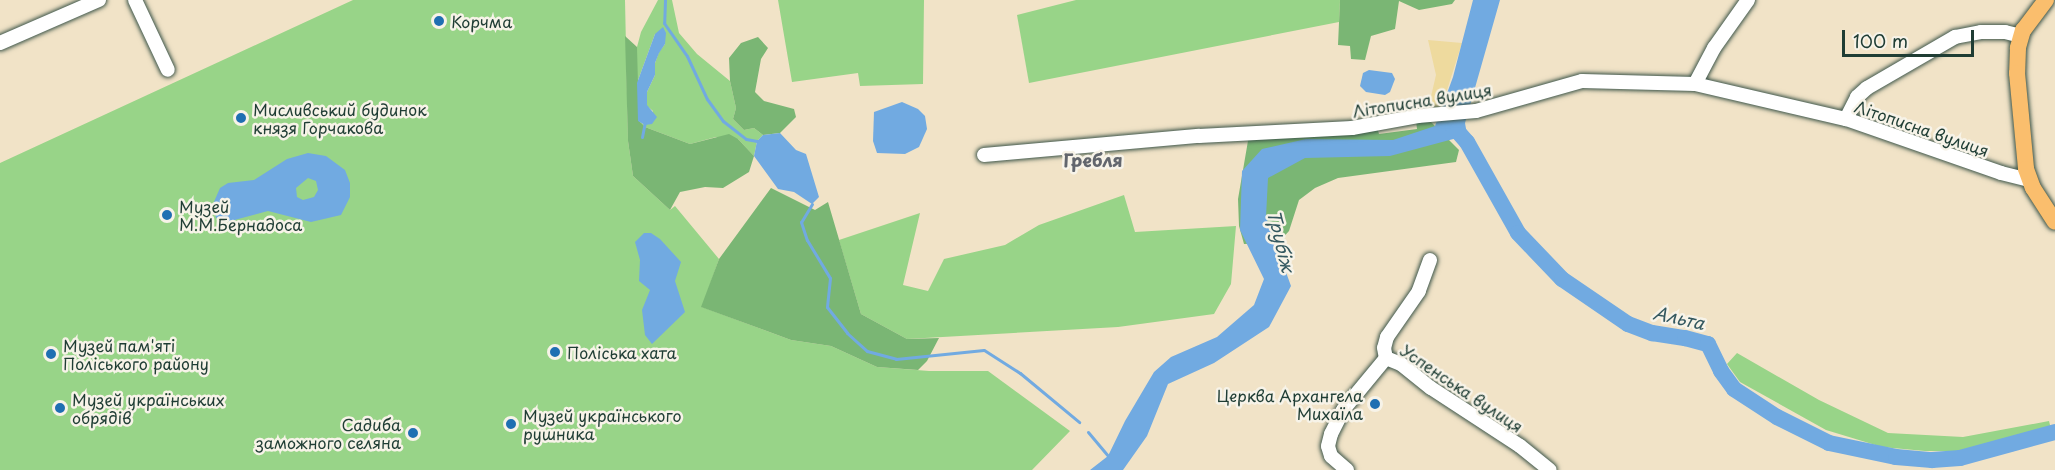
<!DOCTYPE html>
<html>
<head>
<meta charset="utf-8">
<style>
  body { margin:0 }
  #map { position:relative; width:2055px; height:470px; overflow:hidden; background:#f1e3c7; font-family:"Playpen Sans",sans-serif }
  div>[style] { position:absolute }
  .green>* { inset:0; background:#98d488 }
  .forest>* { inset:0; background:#7ab674 }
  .sand>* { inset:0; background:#eeda9e }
  .water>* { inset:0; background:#71aae1 }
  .stream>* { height:3px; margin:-1.5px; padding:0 1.5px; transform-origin:1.5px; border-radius:1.5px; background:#71aae1 }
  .river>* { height:16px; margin:-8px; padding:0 8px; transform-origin:8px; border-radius:8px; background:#71aae1 }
  .roads { filter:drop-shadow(0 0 2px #3e564a) drop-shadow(0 0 2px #3e564a) }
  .minor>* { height:14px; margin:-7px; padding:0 7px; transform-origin:7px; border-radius:7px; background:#fff }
  .major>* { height:16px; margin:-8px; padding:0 8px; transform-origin:8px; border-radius:8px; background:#fabe6d }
  .dots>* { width:16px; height:16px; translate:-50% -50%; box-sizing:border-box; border:3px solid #f7f3e8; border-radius:50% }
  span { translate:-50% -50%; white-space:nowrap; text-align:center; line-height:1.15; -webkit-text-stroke:5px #f7f3e8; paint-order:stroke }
  .poi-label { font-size:16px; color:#1f3d34 }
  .left { translate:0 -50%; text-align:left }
  .right { translate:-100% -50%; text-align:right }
  .street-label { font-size:16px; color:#1f3d34 }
  .neighbourhood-label { font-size:18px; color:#62666d; font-weight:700 }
  .water-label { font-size:18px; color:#34585f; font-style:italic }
  .scale { position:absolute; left:1842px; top:30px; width:132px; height:27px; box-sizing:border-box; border:3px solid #1f3d34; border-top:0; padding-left:8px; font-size:18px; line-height:21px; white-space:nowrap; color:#1f3d34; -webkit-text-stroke:4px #f7f3e8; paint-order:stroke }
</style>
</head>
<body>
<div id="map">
  <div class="green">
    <div style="clip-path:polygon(353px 0,625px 0,628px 141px,633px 176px,670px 210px,675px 206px,719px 259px,702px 307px,791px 340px,831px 346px,877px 367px,929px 371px,988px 371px,1070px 431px,1032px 470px,0 470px,0 163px)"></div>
    <div style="clip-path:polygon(658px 0,672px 0,679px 33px,697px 54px,730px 81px,736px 108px,733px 119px,744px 130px,754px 128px,763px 135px,757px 141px,754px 156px,738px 139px,716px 137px,690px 144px,645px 127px,638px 121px,645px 125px,653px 111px,647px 106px,647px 92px,655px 75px,655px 63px,659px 52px,665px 44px,655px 34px,637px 83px,637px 47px,641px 32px)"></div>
    <div style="clip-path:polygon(778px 0,924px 0,923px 84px,860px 86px,858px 73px,792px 82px)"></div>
    <div style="clip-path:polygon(1076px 0,1340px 0,1339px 22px,1029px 83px,1017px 15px)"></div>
    <div style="clip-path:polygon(1124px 195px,1135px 232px,1236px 226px,1231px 284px,1214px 314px,1118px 327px,907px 339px,861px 314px,839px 240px,920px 213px,903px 285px,928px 291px,944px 259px,1005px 245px,1039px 225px)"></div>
    <div style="clip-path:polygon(1737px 353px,1819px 400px,1888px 433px,1963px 437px,2049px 421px,2051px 429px,1968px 451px,1925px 451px,1882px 447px,1826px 430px,1740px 382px,1727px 364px)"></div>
  </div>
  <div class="forest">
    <div style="clip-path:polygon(1340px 0,1455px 0,1452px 4px,1419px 10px,1399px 1px,1395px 29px,1371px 36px,1365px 60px,1351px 59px,1350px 46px,1338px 45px)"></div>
    <div style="clip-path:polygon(625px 36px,637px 47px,639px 121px,645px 127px,690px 144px,729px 134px,738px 139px,754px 156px,749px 172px,723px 188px,705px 187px,680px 192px,670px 210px,633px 176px,628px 141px)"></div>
    <div style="clip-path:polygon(758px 37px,768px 48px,761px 59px,755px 92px,764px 101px,794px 109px,796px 117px,780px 133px,763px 135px,754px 128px,744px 130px,733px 119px,736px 108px,730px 81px,729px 58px,741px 43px)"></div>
    <div style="clip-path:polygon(1428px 119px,1459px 150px,1456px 162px,1338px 178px,1315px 188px,1299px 200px,1289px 231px,1278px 243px,1244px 244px,1239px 226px,1238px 199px,1249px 135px,1377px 127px,1379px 134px,1417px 129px,1416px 121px)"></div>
    <div style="clip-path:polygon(771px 188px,815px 210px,828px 202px,861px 314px,907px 339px,939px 338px,927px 361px,918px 370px,877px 367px,831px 346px,791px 340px,701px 307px,719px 259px)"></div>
  </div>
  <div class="sand">
    <div style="clip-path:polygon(1428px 40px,1462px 43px,1441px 109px,1430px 115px,1429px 105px,1436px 75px)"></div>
  </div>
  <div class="water">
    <div style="clip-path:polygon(1473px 0,1500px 0,1465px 123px,1468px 140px,1464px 142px,1457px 138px,1390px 156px,1305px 158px,1268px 178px,1266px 217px,1291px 286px,1269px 327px,1214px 363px,1168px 384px,1147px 436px,1123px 470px,1090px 470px,1108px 456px,1125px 421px,1154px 372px,1171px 357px,1217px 337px,1254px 305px,1264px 279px,1240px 230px,1242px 171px,1262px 149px,1306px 139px,1393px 140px,1435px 126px,1453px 77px)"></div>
    <div style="clip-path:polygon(663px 27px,666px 33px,665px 44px,659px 53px,655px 63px,655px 75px,647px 92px,647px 105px,657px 117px,652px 124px,645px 125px,638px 121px,637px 83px,655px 34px)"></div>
    <div style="clip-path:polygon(1369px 70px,1392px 73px,1395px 79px,1390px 92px,1385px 95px,1366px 92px,1360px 86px,1363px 73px)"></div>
    <div style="clip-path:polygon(902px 102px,918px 109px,925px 116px,927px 129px,919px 147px,905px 154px,877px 153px,873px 141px,874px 112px)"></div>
    <div style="clip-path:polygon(780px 133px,796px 150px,806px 154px,819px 197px,812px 204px,794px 192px,778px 189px,754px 156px,757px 141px,763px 135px)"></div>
    <div style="clip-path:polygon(evenodd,308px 153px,326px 156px,345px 170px,350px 183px,350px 197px,341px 215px,311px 222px,268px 211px,227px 222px,216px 218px,213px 204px,220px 188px,228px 183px,254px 180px,287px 159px,308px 153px,308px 178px,316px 181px,318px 190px,314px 197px,303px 200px,297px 197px,296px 188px,308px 178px)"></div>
    <div style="clip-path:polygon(644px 233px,651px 233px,660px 239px,681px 262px,675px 281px,685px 312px,652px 344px,645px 335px,642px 310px,650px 290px,639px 281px,640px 260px,635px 242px)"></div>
  </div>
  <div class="stream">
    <div style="left:665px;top:0;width:23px;rotate:92deg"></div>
    <div style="left:664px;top:23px;width:40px;rotate:55.1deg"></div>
    <div style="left:687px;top:56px;width:47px;rotate:65.1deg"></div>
    <div style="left:707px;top:99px;width:27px;rotate:54deg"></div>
    <div style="left:723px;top:121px;width:29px;rotate:38deg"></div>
    <div style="left:746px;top:139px;width:11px;rotate:10deg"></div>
    <div style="left:642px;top:137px;width:16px;rotate:-79deg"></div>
    <div style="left:812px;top:204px;width:21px;rotate:121deg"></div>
    <div style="left:801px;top:222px;width:19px;rotate:72deg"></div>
    <div style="left:807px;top:240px;width:44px;rotate:58.8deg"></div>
    <div style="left:830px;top:278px;width:29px;rotate:96deg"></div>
    <div style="left:827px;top:307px;width:33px;rotate:52deg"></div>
    <div style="left:847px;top:333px;width:27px;rotate:42deg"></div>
    <div style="left:867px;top:351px;width:30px;rotate:15deg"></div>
    <div style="left:896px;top:359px;width:88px;rotate:-5.8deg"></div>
    <div style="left:984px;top:350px;width:43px;rotate:32.6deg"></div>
    <div style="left:1020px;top:373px;width:77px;rotate:39.7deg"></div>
    <div style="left:1088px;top:432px;width:31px;rotate:50deg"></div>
  </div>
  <div class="river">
    <div style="left:1452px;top:125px;width:23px;rotate:49deg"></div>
    <div style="left:1467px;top:142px;width:104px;rotate:60.7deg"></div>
    <div style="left:1518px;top:233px;width:64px;rotate:46.3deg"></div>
    <div style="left:1562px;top:279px;width:80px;rotate:34.3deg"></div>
    <div style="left:1628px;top:324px;width:26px;rotate:21deg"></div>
    <div style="left:1652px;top:333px;width:33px;rotate:9deg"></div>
    <div style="left:1685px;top:338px;width:24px;rotate:15deg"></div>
    <div style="left:1708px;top:344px;width:30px;rotate:64deg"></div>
    <div style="left:1721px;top:371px;width:22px;rotate:54deg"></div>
    <div style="left:1734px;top:389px;width:51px;rotate:33.1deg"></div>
    <div style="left:1777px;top:417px;width:58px;rotate:26.6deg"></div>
    <div style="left:1829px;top:443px;width:68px;rotate:11.8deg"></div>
    <div style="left:1896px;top:457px;width:36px;rotate:5deg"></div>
    <div style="left:1932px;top:460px;width:28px;rotate:-4deg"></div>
    <div style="left:1960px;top:458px;width:98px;rotate:-15.3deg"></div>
  </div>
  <div class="roads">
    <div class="minor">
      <div style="left:135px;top:0;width:77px;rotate:64.8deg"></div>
      <div style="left:0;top:43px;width:108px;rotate:-23.5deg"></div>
      <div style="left:1695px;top:84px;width:41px;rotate:-62.2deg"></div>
      <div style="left:1714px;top:48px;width:59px;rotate:-54.7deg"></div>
      <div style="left:1846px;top:119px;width:25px;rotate:-63deg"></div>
      <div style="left:1857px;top:97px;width:13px;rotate:-42deg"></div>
      <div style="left:1867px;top:88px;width:102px;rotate:-30.1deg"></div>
      <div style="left:1955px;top:37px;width:26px;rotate:-11deg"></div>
      <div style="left:1981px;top:32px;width:24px"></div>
      <div style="left:2005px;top:32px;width:16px;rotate:14deg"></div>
      <div style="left:984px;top:155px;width:216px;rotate:-5.1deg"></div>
      <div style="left:1199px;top:136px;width:153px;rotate:-3deg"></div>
      <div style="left:1352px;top:128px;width:67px;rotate:-10.3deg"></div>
      <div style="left:1418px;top:116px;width:58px;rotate:-4.9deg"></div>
      <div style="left:1476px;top:111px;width:110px;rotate:-15.8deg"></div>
      <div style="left:1582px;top:81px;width:113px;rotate:1.5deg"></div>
      <div style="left:1695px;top:84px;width:155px;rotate:13.1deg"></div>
      <div style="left:1846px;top:119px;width:164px;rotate:19.2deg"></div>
      <div style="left:2001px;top:173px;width:30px;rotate:14deg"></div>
      <div style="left:1430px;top:260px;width:33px;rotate:110deg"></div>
      <div style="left:1419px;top:291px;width:56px;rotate:124.8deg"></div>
      <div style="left:1387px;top:337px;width:11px;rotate:105deg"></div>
      <div style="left:1384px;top:348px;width:10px;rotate:79deg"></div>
      <div style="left:1386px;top:358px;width:16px;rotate:22deg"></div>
      <div style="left:1401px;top:364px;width:38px;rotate:39deg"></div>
      <div style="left:1431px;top:388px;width:106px;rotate:33.1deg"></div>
      <div style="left:1520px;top:446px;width:38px;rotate:39deg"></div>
      <div style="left:1347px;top:470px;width:21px;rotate:-139deg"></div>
      <div style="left:1331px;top:456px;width:10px;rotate:-107deg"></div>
      <div style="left:1328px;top:446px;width:12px;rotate:-76deg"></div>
      <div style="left:1331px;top:434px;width:27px;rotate:-63deg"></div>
      <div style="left:1343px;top:410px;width:67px;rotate:-50.4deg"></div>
    </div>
    <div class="major">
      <div style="left:2046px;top:0;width:38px;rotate:127deg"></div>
      <div style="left:2023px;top:30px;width:19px;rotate:106deg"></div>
      <div style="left:2018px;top:48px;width:25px;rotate:92deg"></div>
      <div style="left:2017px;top:73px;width:96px;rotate:84.6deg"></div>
      <div style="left:2026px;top:169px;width:20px;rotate:70deg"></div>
      <div style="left:2033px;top:188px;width:40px;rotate:57.1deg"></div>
    </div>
  </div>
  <div class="dots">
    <div style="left:439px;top:21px;background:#1f6fb2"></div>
    <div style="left:241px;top:118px;background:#1f6fb2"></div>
    <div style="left:167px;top:215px;background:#1f6fb2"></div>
    <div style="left:555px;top:352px;background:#1f6fb2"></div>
    <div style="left:51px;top:354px;background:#1f6fb2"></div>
    <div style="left:1375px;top:404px;background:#1f6fb2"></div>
    <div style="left:60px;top:408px;background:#1f6fb2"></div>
    <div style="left:511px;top:424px;background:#1f6fb2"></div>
    <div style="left:413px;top:433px;background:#1f6fb2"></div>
  </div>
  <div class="poi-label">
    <span class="left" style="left:451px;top:21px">Корчма</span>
    <span class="left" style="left:253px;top:118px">Мисливський будинок<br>князя Горчакова</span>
    <span class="left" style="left:179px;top:215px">Музей<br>М.М.Бернадоса</span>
    <span class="left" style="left:63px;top:354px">Музей пам'яті<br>Поліського району</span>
    <span class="left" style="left:567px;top:352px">Поліська хата</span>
    <span class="right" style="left:1363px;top:404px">Церква Архангела<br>Михаїла</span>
    <span class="left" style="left:72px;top:408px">Музей українських<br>обрядів</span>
    <span class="left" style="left:523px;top:424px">Музей українського<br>рушника</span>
    <span class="right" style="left:401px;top:433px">Садиба<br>заможного селяна</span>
  </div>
  <div class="street-label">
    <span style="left:1422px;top:100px;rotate:-9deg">Літописна вулиця</span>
    <span style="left:1922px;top:128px;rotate:19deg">Літописна вулиця</span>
    <span style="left:1462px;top:388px;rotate:34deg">Успенська вулиця</span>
  </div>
  <div class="neighbourhood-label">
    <span style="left:1093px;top:160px">Гребля</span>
  </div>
  <div class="water-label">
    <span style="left:1281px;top:241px;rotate:76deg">Трубіж</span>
    <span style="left:1679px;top:318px;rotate:13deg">Альта</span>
  </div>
  <div class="scale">100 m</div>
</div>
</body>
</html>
